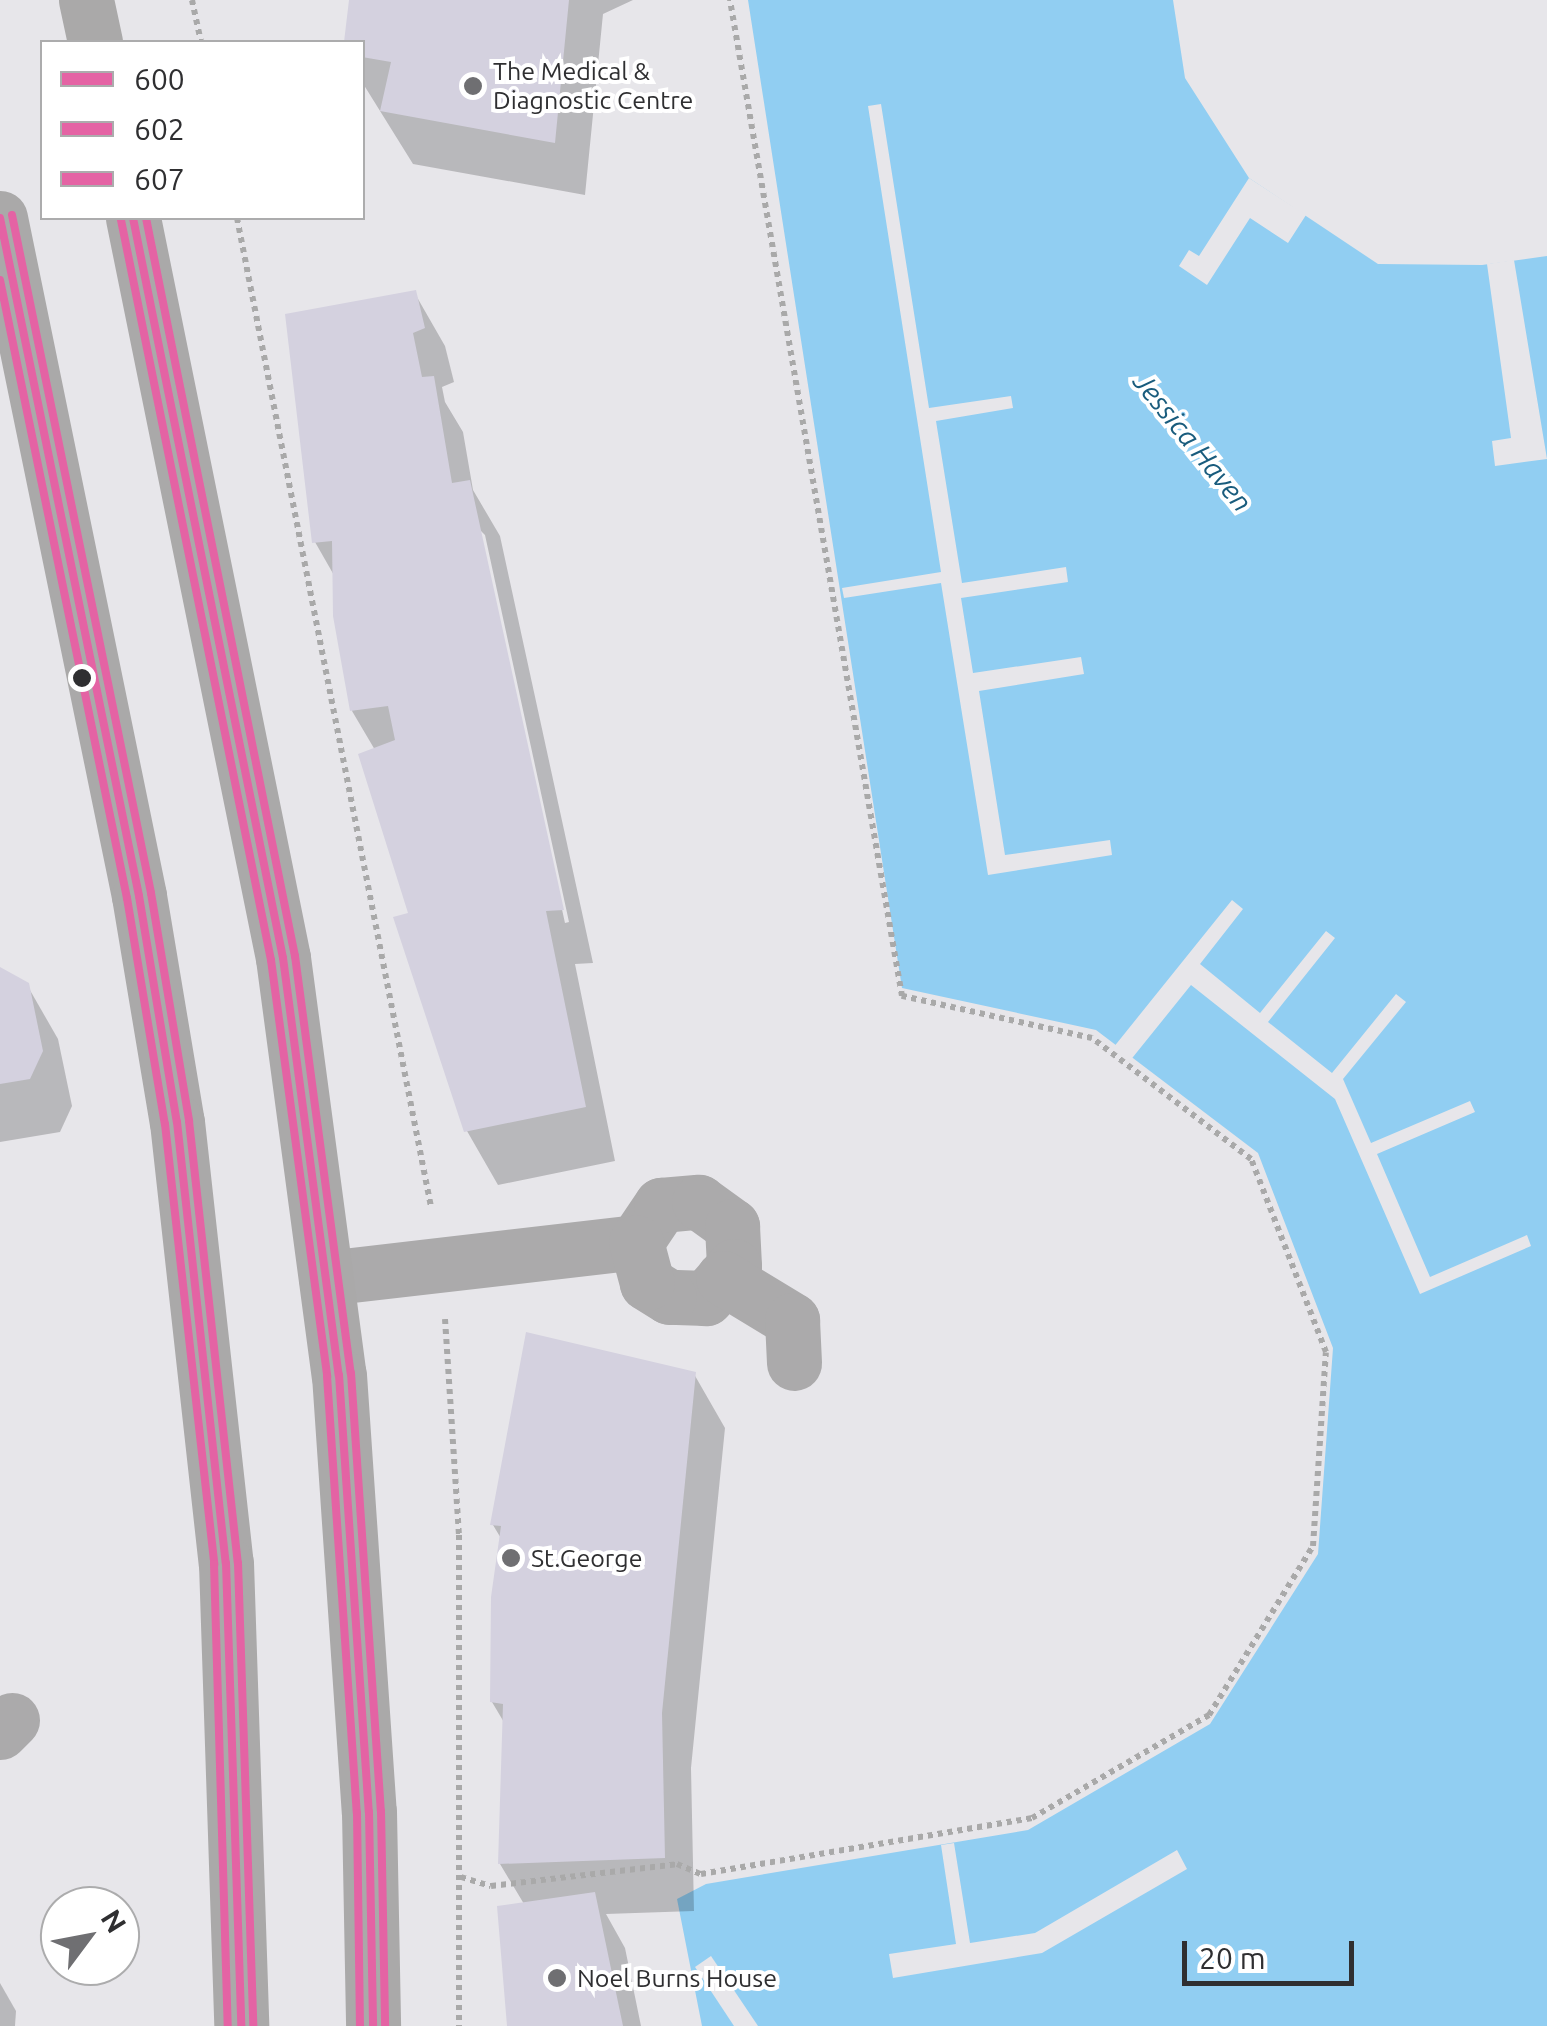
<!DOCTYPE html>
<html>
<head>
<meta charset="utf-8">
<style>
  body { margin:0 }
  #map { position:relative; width:1547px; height:2026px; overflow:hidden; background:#e7e6ea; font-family:Ubuntu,sans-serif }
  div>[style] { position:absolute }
  .water>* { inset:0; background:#91cef2 }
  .pier>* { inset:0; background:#e7e6ea }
  .shadow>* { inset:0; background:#0003 }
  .building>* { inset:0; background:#d4d1df }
  .path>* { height:6px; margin-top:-3px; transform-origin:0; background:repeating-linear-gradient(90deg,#a9a9a9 0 5px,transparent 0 10px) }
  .minor>* { height:55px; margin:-27.5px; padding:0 27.5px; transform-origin:27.5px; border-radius:27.5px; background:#abaaab }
  .highway>* { height:55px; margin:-27.5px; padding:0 27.5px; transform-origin:27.5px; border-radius:27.5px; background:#aaa9a9 }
  .bus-1>* { height:8px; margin:-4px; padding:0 4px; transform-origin:4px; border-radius:4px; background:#e463a4 }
  .bus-2>* { height:8px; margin:-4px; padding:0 4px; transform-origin:4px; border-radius:4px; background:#e463a4 }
  .bus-3>* { height:8px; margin:-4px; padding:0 4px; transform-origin:4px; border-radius:4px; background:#e463a4 }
  .dots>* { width:28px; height:28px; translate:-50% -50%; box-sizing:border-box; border:5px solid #fff; border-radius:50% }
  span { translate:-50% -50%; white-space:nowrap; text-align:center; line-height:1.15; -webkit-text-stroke:8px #fff; paint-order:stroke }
  .poi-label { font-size:25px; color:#2f2f31 }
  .left { translate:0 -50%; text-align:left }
  .water-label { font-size:28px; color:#195c7d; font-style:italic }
  .legend { position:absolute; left:40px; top:40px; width:325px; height:180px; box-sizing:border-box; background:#fff; border:2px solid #acacad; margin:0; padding:12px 18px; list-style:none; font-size:30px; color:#2f2f31 }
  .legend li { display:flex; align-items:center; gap:20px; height:50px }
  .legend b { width:50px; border:2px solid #acacad }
  .north { position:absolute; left:40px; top:1886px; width:100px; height:100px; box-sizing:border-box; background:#fff; border:2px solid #acacad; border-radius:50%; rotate:58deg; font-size:28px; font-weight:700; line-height:40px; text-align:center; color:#2f2f31 }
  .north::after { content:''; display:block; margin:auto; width:35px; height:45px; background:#6f6f72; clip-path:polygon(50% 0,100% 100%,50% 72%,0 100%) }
  .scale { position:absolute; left:1182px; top:1941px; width:172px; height:45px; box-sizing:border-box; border:5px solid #2f2f31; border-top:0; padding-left:12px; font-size:30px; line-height:35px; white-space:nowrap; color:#2f2f31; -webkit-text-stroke:8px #fff; paint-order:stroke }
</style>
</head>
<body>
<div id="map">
  <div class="water">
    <div style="clip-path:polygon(748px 0,1173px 0,1185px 78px,1249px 178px,1378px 264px,1482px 265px,1547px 256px,1547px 2026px,702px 2026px,677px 1899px,706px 1884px,1028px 1830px,1210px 1724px,1318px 1554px,1333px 1348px,1258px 1153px,1096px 1030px,902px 988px)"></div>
  </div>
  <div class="pier">
    <div style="clip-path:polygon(881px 104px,929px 408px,1011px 396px,1013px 408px,936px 421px,962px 583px,1066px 567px,1068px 582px,961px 598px,973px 673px,1081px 657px,1084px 674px,979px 691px,1005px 855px,1110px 840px,1112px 855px,988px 875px,941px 583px,844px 598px,842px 588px,941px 572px,868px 106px)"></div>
    <div style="clip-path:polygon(1249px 178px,1306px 215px,1288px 243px,1250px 218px,1207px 285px,1179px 266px,1189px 250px,1199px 256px)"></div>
    <div style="clip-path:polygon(1514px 260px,1547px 459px,1495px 466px,1492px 441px,1511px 438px,1487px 264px)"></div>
    <div style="clip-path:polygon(1232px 900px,1243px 909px,1200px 964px,1260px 1013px,1326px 931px,1335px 938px,1268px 1022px,1332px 1073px,1396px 994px,1406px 1002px,1343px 1079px,1371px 1143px,1470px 1101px,1475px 1112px,1377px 1154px,1430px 1277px,1527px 1235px,1531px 1246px,1420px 1294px,1335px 1099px,1191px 985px,1129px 1062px,1113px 1048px)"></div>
    <div style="clip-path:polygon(954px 1843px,970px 1943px,1035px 1933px,1177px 1850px,1187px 1869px,1042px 1953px,893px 1978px,889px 1954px,956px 1944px,941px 1845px)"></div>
    <div style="clip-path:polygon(711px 1956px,758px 2026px,734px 2026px,695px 1967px)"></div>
  </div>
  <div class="shadow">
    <div style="clip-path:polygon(352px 0,633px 0,603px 14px,585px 195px,413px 164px,362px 82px,362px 42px,347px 42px)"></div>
    <div style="clip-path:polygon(evenodd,414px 292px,445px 346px,454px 382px,442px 387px,445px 402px,463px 432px,473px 490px,500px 536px,593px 963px,575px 964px,615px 1161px,498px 1185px,467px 1131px,375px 750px,352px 711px,335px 577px,315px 542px,414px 292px,478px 528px,485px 535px,569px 922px,565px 923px,478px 528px)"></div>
    <div style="clip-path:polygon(0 969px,27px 985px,58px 1039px,72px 1106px,60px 1132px,0 1142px)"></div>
    <div style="clip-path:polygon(694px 1374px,725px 1428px,691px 1768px,694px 1911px,606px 1914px,625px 1948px,641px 2026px,510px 2026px,524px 1904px,500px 1864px,505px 1724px,492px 1702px,502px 1540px,493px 1525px)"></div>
    <div style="clip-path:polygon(0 1983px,16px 2011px,15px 2026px,0 2026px)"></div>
  </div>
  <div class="building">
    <div style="clip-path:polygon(349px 0,569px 0,555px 143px,380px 111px,391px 62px,362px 57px,362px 42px,344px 42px)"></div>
    <div style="clip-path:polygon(416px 290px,425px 328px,413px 333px,422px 377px,434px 376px,452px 483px,470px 480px,564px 910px,546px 911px,586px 1107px,464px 1132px,393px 917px,408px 913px,358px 754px,395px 740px,388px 706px,350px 711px,333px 616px,332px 541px,312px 543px,285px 314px)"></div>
    <div style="clip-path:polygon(0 967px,29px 983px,43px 1051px,30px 1079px,0 1084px)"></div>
    <div style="clip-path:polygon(526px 1332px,696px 1372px,662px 1713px,665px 1858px,498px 1864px,503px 1704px,490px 1702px,491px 1597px,501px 1526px,490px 1525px)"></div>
    <div style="clip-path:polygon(595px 1892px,623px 2026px,507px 2026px,497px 1906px)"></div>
  </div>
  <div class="path">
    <div style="left:192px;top:0;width:43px;rotate:77.9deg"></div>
    <div style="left:237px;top:218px;width:1008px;rotate:78.9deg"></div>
    <div style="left:445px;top:1319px;width:216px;rotate:86.3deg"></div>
    <div style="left:459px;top:1535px;width:491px;rotate:90deg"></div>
    <div style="left:461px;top:1877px;width:31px;rotate:17deg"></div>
    <div style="left:491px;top:1886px;width:187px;rotate:-6.7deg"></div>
    <div style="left:677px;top:1864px;width:26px;rotate:23deg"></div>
    <div style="left:701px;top:1874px;width:336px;rotate:-9.6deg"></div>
    <div style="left:1032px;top:1818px;width:205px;rotate:-30.2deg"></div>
    <div style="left:1209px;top:1715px;width:198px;rotate:-58.4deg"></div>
    <div style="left:1313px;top:1546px;width:194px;rotate:-86.2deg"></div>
    <div style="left:1326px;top:1352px;width:207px;rotate:-111.2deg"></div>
    <div style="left:1251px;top:1159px;width:200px;rotate:-142.7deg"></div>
    <div style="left:1092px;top:1038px;width:195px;rotate:-167.5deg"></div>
    <div style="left:902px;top:996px;width:1011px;rotate:-99.8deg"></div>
  </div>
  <div class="minor">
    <div style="left:326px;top:1278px;width:312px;rotate:-6.6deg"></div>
    <div style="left:636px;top:1242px;width:45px;rotate:-56deg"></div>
    <div style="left:661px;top:1205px;width:38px;rotate:-5deg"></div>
    <div style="left:699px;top:1202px;width:41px;rotate:36deg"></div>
    <div style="left:732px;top:1226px;width:40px;rotate:87.1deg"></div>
    <div style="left:734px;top:1266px;width:43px;rotate:131.2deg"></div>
    <div style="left:706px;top:1298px;width:37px;rotate:-178deg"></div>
    <div style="left:669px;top:1297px;width:26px;rotate:-148deg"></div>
    <div style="left:647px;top:1283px;width:42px;rotate:-105deg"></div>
    <div style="left:723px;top:1278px;width:81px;rotate:31.3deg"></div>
    <div style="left:792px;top:1320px;width:43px;rotate:87.3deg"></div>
    <div style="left:0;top:1732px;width:17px;rotate:-45deg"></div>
  </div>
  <div class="highway">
    <div style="left:86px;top:0;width:43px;rotate:77.9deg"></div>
    <div style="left:0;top:218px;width:692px;rotate:78.41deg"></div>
    <div style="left:139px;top:896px;width:229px;rotate:80.5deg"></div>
    <div style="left:177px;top:1122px;width:444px;rotate:83.7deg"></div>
    <div style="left:226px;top:1563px;width:463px;rotate:88.1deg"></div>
    <div style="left:133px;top:218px;width:755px;rotate:78.54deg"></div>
    <div style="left:283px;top:958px;width:421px;rotate:82.4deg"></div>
    <div style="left:339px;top:1375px;width:438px;rotate:86.1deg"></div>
    <div style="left:369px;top:1812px;width:214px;rotate:88.9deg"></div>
  </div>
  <div class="bus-1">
    <div style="left:0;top:218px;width:692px;rotate:78.41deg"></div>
    <div style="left:139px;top:896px;width:229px;rotate:80.5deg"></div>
    <div style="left:177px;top:1122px;width:444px;rotate:83.7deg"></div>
    <div style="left:226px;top:1563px;width:463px;rotate:88.1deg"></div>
    <div style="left:133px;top:218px;width:755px;rotate:78.54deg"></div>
    <div style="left:283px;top:958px;width:421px;rotate:82.4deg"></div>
    <div style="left:339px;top:1375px;width:438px;rotate:86.1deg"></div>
    <div style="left:369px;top:1812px;width:214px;rotate:88.9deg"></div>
  </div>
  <div class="bus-2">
    <div style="left:121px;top:220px;width:755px;rotate:78.54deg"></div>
    <div style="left:271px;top:960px;width:420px;rotate:82.3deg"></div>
    <div style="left:327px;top:1376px;width:438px;rotate:86.1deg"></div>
    <div style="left:357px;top:1813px;width:213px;rotate:89.2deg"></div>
    <div style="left:0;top:280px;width:631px;rotate:78.39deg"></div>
    <div style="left:127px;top:898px;width:229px;rotate:80.5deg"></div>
    <div style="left:165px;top:1124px;width:443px;rotate:83.6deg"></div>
    <div style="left:214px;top:1564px;width:462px;rotate:88.3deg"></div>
  </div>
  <div class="bus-3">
    <div style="left:12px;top:215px;width:692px;rotate:78.41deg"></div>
    <div style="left:151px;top:893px;width:231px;rotate:80.5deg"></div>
    <div style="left:189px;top:1121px;width:445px;rotate:83.7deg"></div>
    <div style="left:238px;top:1563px;width:463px;rotate:88.1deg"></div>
    <div style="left:146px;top:218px;width:753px;rotate:78.59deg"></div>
    <div style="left:295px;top:956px;width:421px;rotate:82.4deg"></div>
    <div style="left:351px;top:1373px;width:439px;rotate:86.1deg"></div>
    <div style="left:381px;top:1811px;width:215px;rotate:88.9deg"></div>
  </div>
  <div class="dots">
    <div style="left:473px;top:86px;background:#6f6f72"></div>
    <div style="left:82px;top:678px;background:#2f2f31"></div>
    <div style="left:511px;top:1558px;background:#6f6f72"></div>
    <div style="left:557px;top:1978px;background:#6f6f72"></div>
  </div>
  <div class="poi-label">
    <span class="left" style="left:493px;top:86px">The Medical &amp;<br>Diagnostic Centre</span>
    <span class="left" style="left:531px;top:1558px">St.George</span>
    <span class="left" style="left:577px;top:1978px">Noel Burns House</span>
  </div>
  <div class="water-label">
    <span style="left:1193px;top:442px;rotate:51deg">Jessica Haven</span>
  </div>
  <ul class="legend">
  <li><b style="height:12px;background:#e463a4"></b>600</li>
  <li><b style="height:12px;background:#e463a4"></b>602</li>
  <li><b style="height:12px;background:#e463a4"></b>607</li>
  </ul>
  <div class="north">N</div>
  <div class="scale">20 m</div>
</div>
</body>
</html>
